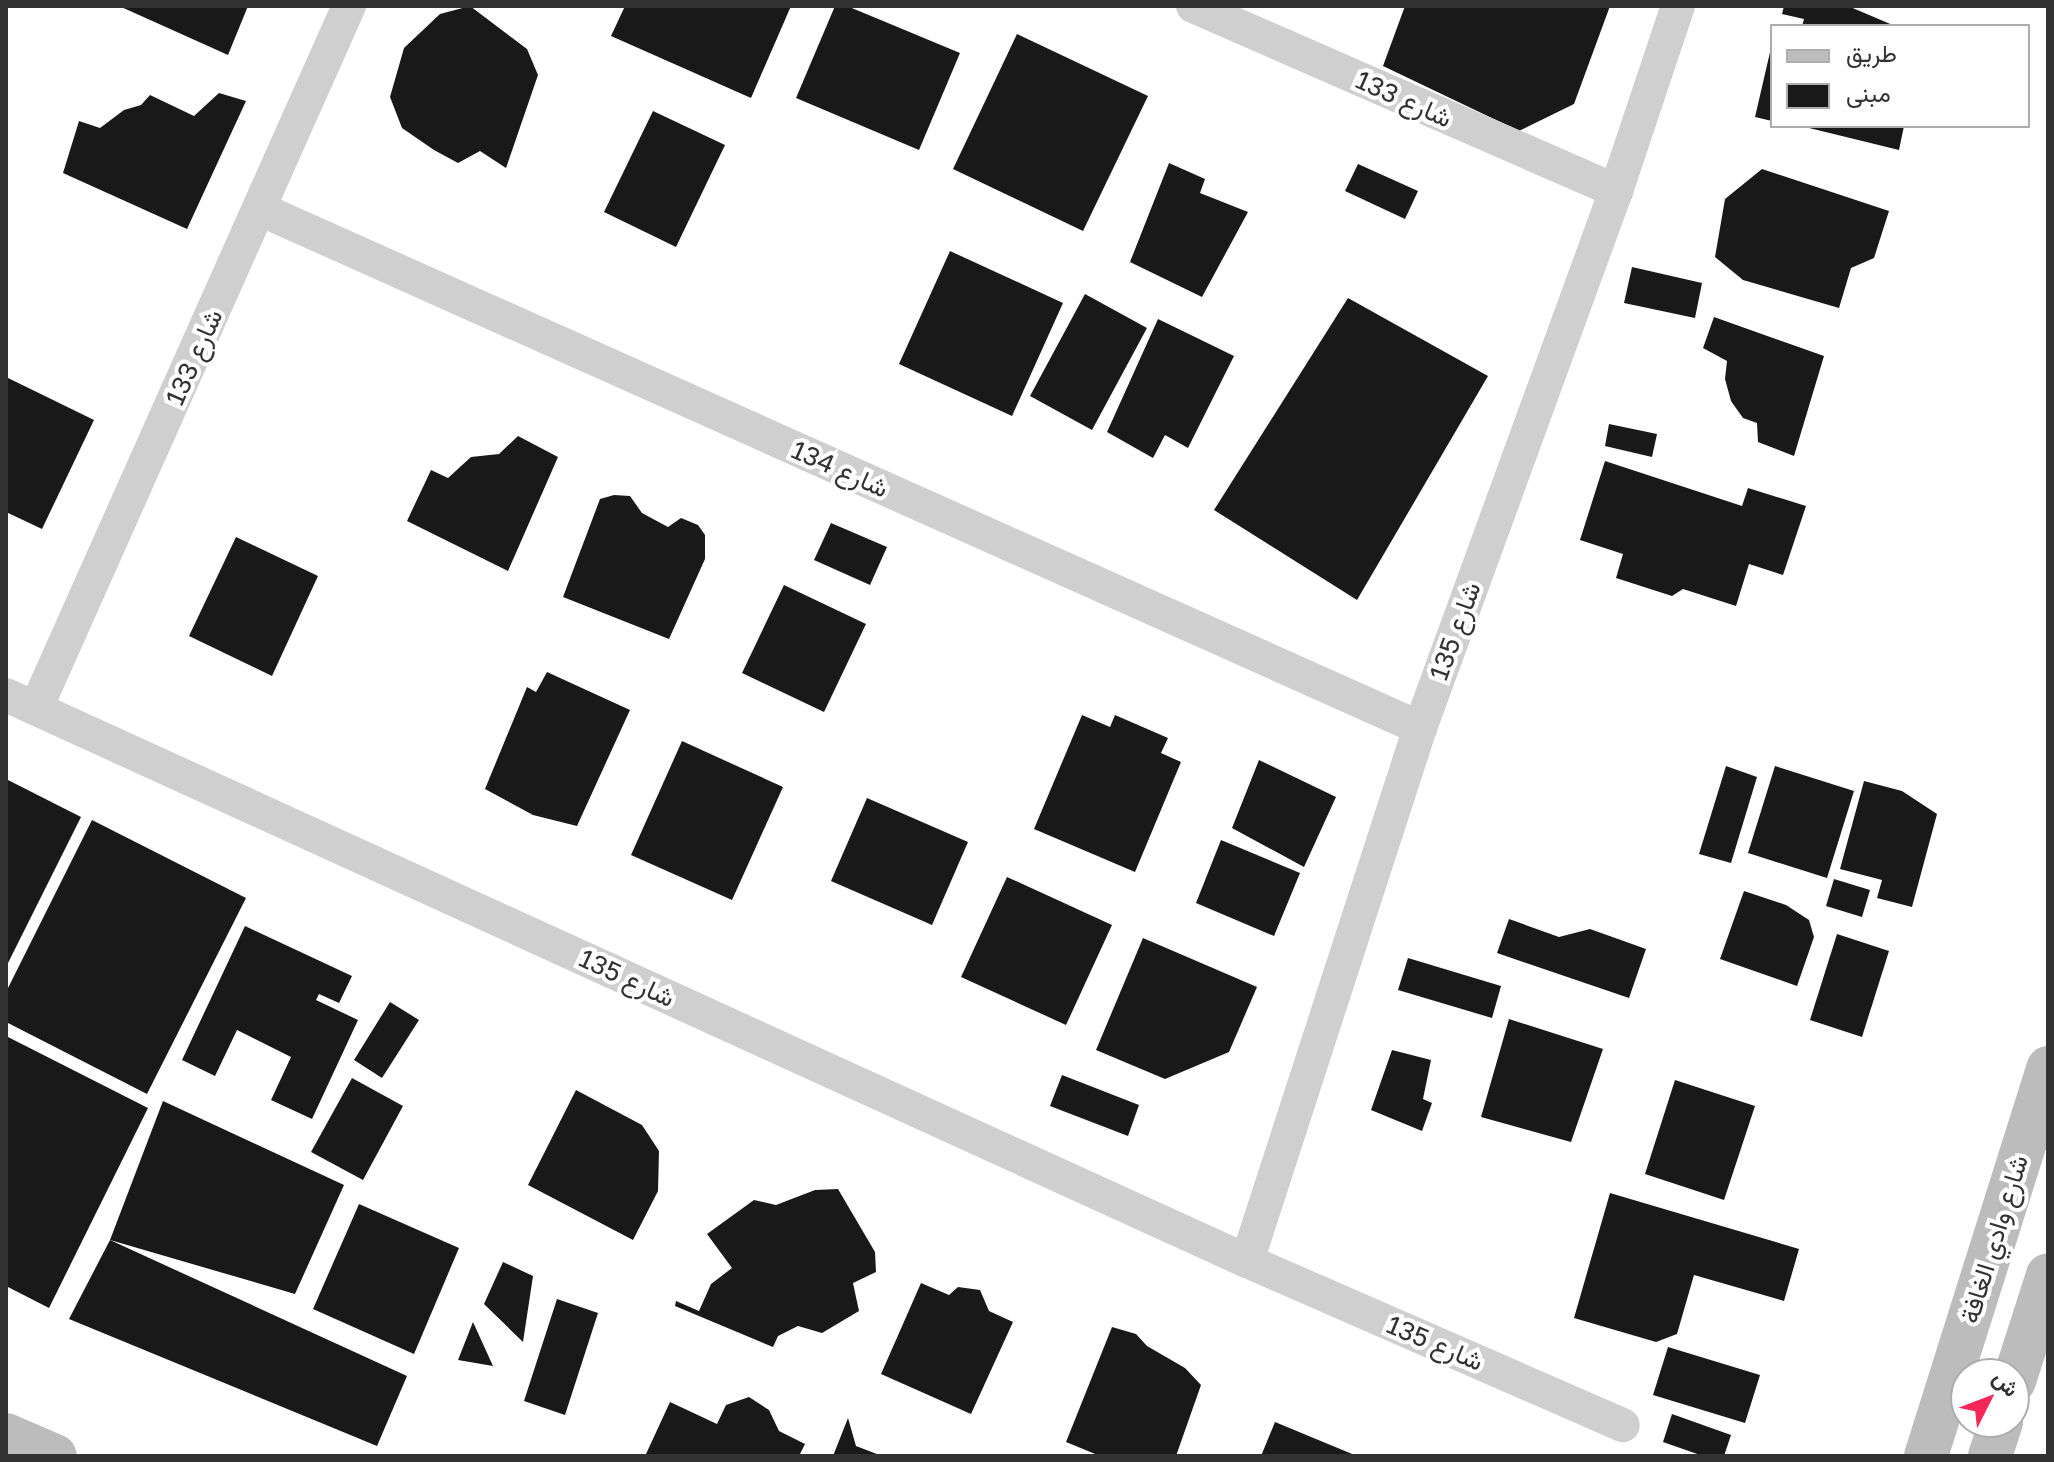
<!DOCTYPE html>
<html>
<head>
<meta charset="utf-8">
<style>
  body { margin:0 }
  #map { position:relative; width:2054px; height:1462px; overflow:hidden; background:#fff; font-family:"Golos Text",Vazirmatn,sans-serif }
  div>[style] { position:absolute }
  .building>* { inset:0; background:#191919 }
  .street>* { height:34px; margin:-17px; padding:0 17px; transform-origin:17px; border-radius:17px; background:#cfcfcf }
  .secondary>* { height:44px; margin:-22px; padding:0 22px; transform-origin:22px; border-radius:22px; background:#bcbcbc }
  span { translate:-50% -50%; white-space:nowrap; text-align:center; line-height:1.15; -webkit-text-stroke:8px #fff; paint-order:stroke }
  .street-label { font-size:26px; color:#323232 }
  .frame { position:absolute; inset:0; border:8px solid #323232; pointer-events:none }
  .legend { position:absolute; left:1770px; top:24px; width:260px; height:104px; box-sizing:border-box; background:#fff; border:2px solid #adadad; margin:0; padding:10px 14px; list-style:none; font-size:24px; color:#323232 }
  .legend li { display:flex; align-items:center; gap:16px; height:40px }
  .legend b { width:40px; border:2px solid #adadad }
  .north { position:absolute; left:1950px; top:1358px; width:80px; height:80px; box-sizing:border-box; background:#fff; border:2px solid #adadad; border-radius:50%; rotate:48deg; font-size:22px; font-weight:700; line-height:32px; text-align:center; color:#323232 }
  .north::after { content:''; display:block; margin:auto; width:28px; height:36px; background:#f52759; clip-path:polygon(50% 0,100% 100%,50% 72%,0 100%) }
</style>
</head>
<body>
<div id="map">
  <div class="building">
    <div style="clip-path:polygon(119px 6px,248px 6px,228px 55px)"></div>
    <div style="clip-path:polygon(470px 6px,527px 49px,538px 75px,506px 168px,480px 151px,458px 163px,434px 150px,402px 128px,390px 97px,404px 48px,440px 14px)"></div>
    <div style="clip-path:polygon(625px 6px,791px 6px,751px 98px,611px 36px)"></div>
    <div style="clip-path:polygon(835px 6px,847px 6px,960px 53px,919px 150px,796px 98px)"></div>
    <div style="clip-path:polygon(1405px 6px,1610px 6px,1574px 104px,1519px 131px,1383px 66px)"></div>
    <div style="clip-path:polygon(1784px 6px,1848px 6px,1895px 26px,1802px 26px,1804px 19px,1782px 14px)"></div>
    <div style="clip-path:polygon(1017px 34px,1148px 96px,1083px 231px,953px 169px)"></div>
    <div style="clip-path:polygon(1771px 48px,1772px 48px,1772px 121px,1755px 117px)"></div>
    <div style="clip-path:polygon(219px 93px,246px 101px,187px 229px,63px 173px,79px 121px,100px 128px,124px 110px,141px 105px,150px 95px,194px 116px)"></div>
    <div style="clip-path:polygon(653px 111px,725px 145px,676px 247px,604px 212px)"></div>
    <div style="clip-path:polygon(1801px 126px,1904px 126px,1899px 150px)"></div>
    <div style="clip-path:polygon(1169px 163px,1205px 179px,1200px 193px,1248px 212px,1202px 297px,1130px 262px)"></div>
    <div style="clip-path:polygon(1358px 164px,1418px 191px,1405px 219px,1345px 191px)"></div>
    <div style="clip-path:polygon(1762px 169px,1889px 211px,1874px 258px,1851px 268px,1839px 308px,1743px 280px,1715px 257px,1725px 199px)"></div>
    <div style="clip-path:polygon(950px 251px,1063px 303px,1012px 416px,899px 364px)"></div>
    <div style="clip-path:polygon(1632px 267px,1702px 283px,1695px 318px,1624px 303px)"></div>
    <div style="clip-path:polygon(1085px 294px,1147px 328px,1092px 430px,1030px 396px)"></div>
    <div style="clip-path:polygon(1348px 298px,1488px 376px,1357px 600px,1214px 510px)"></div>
    <div style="clip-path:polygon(1714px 317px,1824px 356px,1794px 456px,1758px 442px,1757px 423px,1743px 418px,1731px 401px,1725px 379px,1727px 361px,1703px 348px)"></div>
    <div style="clip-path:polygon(1158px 319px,1234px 356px,1188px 448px,1165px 435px,1153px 458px,1107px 432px)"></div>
    <div style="clip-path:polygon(6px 377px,94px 420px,42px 529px,6px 512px)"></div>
    <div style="clip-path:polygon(1609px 424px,1657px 434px,1652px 457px,1605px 446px)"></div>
    <div style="clip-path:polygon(518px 436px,558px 457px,508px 571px,407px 521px,431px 470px,448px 478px,471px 457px,499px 454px)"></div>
    <div style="clip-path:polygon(1605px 461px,1742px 506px,1748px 488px,1806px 506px,1783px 575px,1749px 564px,1736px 606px,1683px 589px,1672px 596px,1616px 578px,1623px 554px,1580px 540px)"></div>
    <div style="clip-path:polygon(614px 495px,630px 496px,642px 513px,668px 527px,681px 518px,698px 525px,705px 535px,705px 559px,669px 639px,563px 597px,600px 499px)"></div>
    <div style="clip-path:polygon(831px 523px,887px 547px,870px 585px,814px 560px)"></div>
    <div style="clip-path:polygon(236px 537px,318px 576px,272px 676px,189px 636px)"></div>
    <div style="clip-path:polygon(784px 585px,866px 624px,824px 712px,742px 673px)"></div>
    <div style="clip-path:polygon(547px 672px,630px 710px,577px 826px,533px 815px,485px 789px,527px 687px,536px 692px)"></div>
    <div style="clip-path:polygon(1082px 715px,1110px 727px,1115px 715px,1168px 738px,1161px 753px,1181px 762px,1135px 872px,1034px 829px)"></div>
    <div style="clip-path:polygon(682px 741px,783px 787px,732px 900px,631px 855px)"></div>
    <div style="clip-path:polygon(1259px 760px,1336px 797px,1304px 867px,1232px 828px)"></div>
    <div style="clip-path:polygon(1726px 766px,1757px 777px,1731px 863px,1699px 854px)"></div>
    <div style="clip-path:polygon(1775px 766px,1854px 791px,1827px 878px,1748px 853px)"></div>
    <div style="clip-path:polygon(6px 779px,81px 817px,6px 967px)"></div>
    <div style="clip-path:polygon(1864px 781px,1902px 791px,1937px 814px,1912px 907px,1877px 898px,1882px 880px,1840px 869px)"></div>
    <div style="clip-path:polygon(867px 798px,968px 842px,932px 925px,831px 881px)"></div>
    <div style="clip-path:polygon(92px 820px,246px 898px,147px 1094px,6px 1022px,6px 992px)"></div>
    <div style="clip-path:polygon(1221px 840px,1300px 873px,1274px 936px,1196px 903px)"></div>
    <div style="clip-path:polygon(1007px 877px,1112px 925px,1066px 1025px,961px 977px)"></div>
    <div style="clip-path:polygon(1834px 879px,1870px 890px,1862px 917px,1826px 906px)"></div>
    <div style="clip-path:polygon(1744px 891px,1786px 905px,1809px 920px,1814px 937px,1797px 986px,1720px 959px)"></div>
    <div style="clip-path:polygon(1509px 919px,1559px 937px,1590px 929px,1646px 949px,1629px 998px,1497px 953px)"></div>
    <div style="clip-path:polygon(245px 926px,352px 976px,339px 1003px,319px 994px,316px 1000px,358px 1020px,312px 1119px,271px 1100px,291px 1057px,237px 1030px,215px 1076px,182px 1060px)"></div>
    <div style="clip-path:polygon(1837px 934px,1889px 951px,1862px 1037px,1810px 1020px)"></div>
    <div style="clip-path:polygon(1143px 938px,1257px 987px,1229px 1052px,1165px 1079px,1096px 1050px)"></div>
    <div style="clip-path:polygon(1408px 958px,1501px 986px,1492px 1018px,1398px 990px)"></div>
    <div style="clip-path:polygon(390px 1002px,419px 1020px,382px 1078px,354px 1060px)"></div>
    <div style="clip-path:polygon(1509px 1019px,1603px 1049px,1571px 1142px,1481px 1117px)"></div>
    <div style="clip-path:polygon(6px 1036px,148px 1108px,49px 1308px,6px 1286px)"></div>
    <div style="clip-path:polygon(1392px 1050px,1431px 1060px,1423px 1099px,1432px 1103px,1422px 1131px,1371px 1110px)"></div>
    <div style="clip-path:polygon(1062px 1075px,1139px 1105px,1128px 1136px,1050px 1106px)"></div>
    <div style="clip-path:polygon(352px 1078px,403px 1106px,363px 1180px,311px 1152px)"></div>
    <div style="clip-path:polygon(1675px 1080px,1755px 1106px,1724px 1200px,1645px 1174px)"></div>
    <div style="clip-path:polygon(576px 1090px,642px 1125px,659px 1151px,658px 1191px,633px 1240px,528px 1185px)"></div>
    <div style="clip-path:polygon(163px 1101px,344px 1185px,295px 1294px,110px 1240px)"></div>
    <div style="clip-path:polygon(838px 1189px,875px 1252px,876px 1272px,853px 1283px,859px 1311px,822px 1333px,798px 1326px,778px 1336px,773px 1347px,675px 1306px,676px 1301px,699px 1311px,711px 1284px,732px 1268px,707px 1234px,754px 1200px,776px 1205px,815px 1190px)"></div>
    <div style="clip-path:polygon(1610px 1193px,1799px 1249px,1784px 1301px,1694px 1275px,1677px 1334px,1656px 1342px,1574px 1318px)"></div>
    <div style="clip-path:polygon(359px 1204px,459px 1248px,414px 1354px,313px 1309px)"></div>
    <div style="clip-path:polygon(110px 1240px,407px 1376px,377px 1446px,69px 1319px)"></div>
    <div style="clip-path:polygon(503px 1262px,533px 1276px,523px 1342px,484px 1304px)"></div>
    <div style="clip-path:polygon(921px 1283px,949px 1295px,958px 1287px,980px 1290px,989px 1311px,1013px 1322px,971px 1414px,881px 1374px)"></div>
    <div style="clip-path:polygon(557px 1299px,598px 1313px,565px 1415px,524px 1401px)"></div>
    <div style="clip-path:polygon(473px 1322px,493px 1366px,458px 1360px)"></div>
    <div style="clip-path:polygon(1112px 1327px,1136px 1334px,1147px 1346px,1185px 1368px,1201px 1385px,1176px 1456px,1100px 1456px,1066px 1442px)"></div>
    <div style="clip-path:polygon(1668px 1347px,1760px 1375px,1745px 1423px,1653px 1395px)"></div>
    <div style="clip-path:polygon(749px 1397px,769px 1410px,779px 1431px,805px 1444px,799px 1456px,646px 1454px,670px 1402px,717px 1424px,726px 1405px)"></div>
    <div style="clip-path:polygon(1672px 1414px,1731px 1435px,1724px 1456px,1703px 1456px,1663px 1442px)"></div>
    <div style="clip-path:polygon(848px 1418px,856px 1446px,882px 1456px,833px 1456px)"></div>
    <div style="clip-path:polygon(1275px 1422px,1357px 1456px,1261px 1456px)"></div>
  </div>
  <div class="street">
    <div style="left:1193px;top:6px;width:462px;rotate:23.6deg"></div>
    <div style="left:260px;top:209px;width:1271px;rotate:24.1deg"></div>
    <div style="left:6px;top:695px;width:1364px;rotate:24.52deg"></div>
    <div style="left:1247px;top:1261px;width:410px;rotate:23.6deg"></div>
    <div style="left:36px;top:708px;width:769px;rotate:-65.97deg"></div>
    <div style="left:1247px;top:1261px;width:560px;rotate:-72.02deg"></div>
    <div style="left:1420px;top:728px;width:572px;rotate:-69.95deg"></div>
    <div style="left:1616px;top:191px;width:195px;rotate:-71.5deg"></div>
  </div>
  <div class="secondary">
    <div style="left:2014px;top:1381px;width:111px;rotate:-72.2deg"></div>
    <div style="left:6px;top:1435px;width:53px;rotate:23.2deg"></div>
    <div style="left:1926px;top:1456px;width:407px;rotate:-72.5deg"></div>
    <div style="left:1990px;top:1456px;width:36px;rotate:-72deg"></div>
  </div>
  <div class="street-label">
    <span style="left:1404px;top:99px;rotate:24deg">شارع 133</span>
    <span style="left:194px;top:357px;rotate:-66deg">شارع 133</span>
    <span style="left:840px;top:469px;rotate:24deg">شارع 134</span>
    <span style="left:1455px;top:631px;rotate:-70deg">شارع 135</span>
    <span style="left:627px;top:978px;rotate:25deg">شارع 135</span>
    <span style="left:1994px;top:1239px;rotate:-73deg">شارع وادي الغافة</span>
    <span style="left:1435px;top:1343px;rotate:23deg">شارع 135</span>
  </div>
  <div class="frame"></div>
  <ul class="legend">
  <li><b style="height:10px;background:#bcbcbc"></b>طريق</li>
  <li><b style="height:22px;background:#191919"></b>مبنى</li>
  </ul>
  <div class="north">ش</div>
</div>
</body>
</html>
